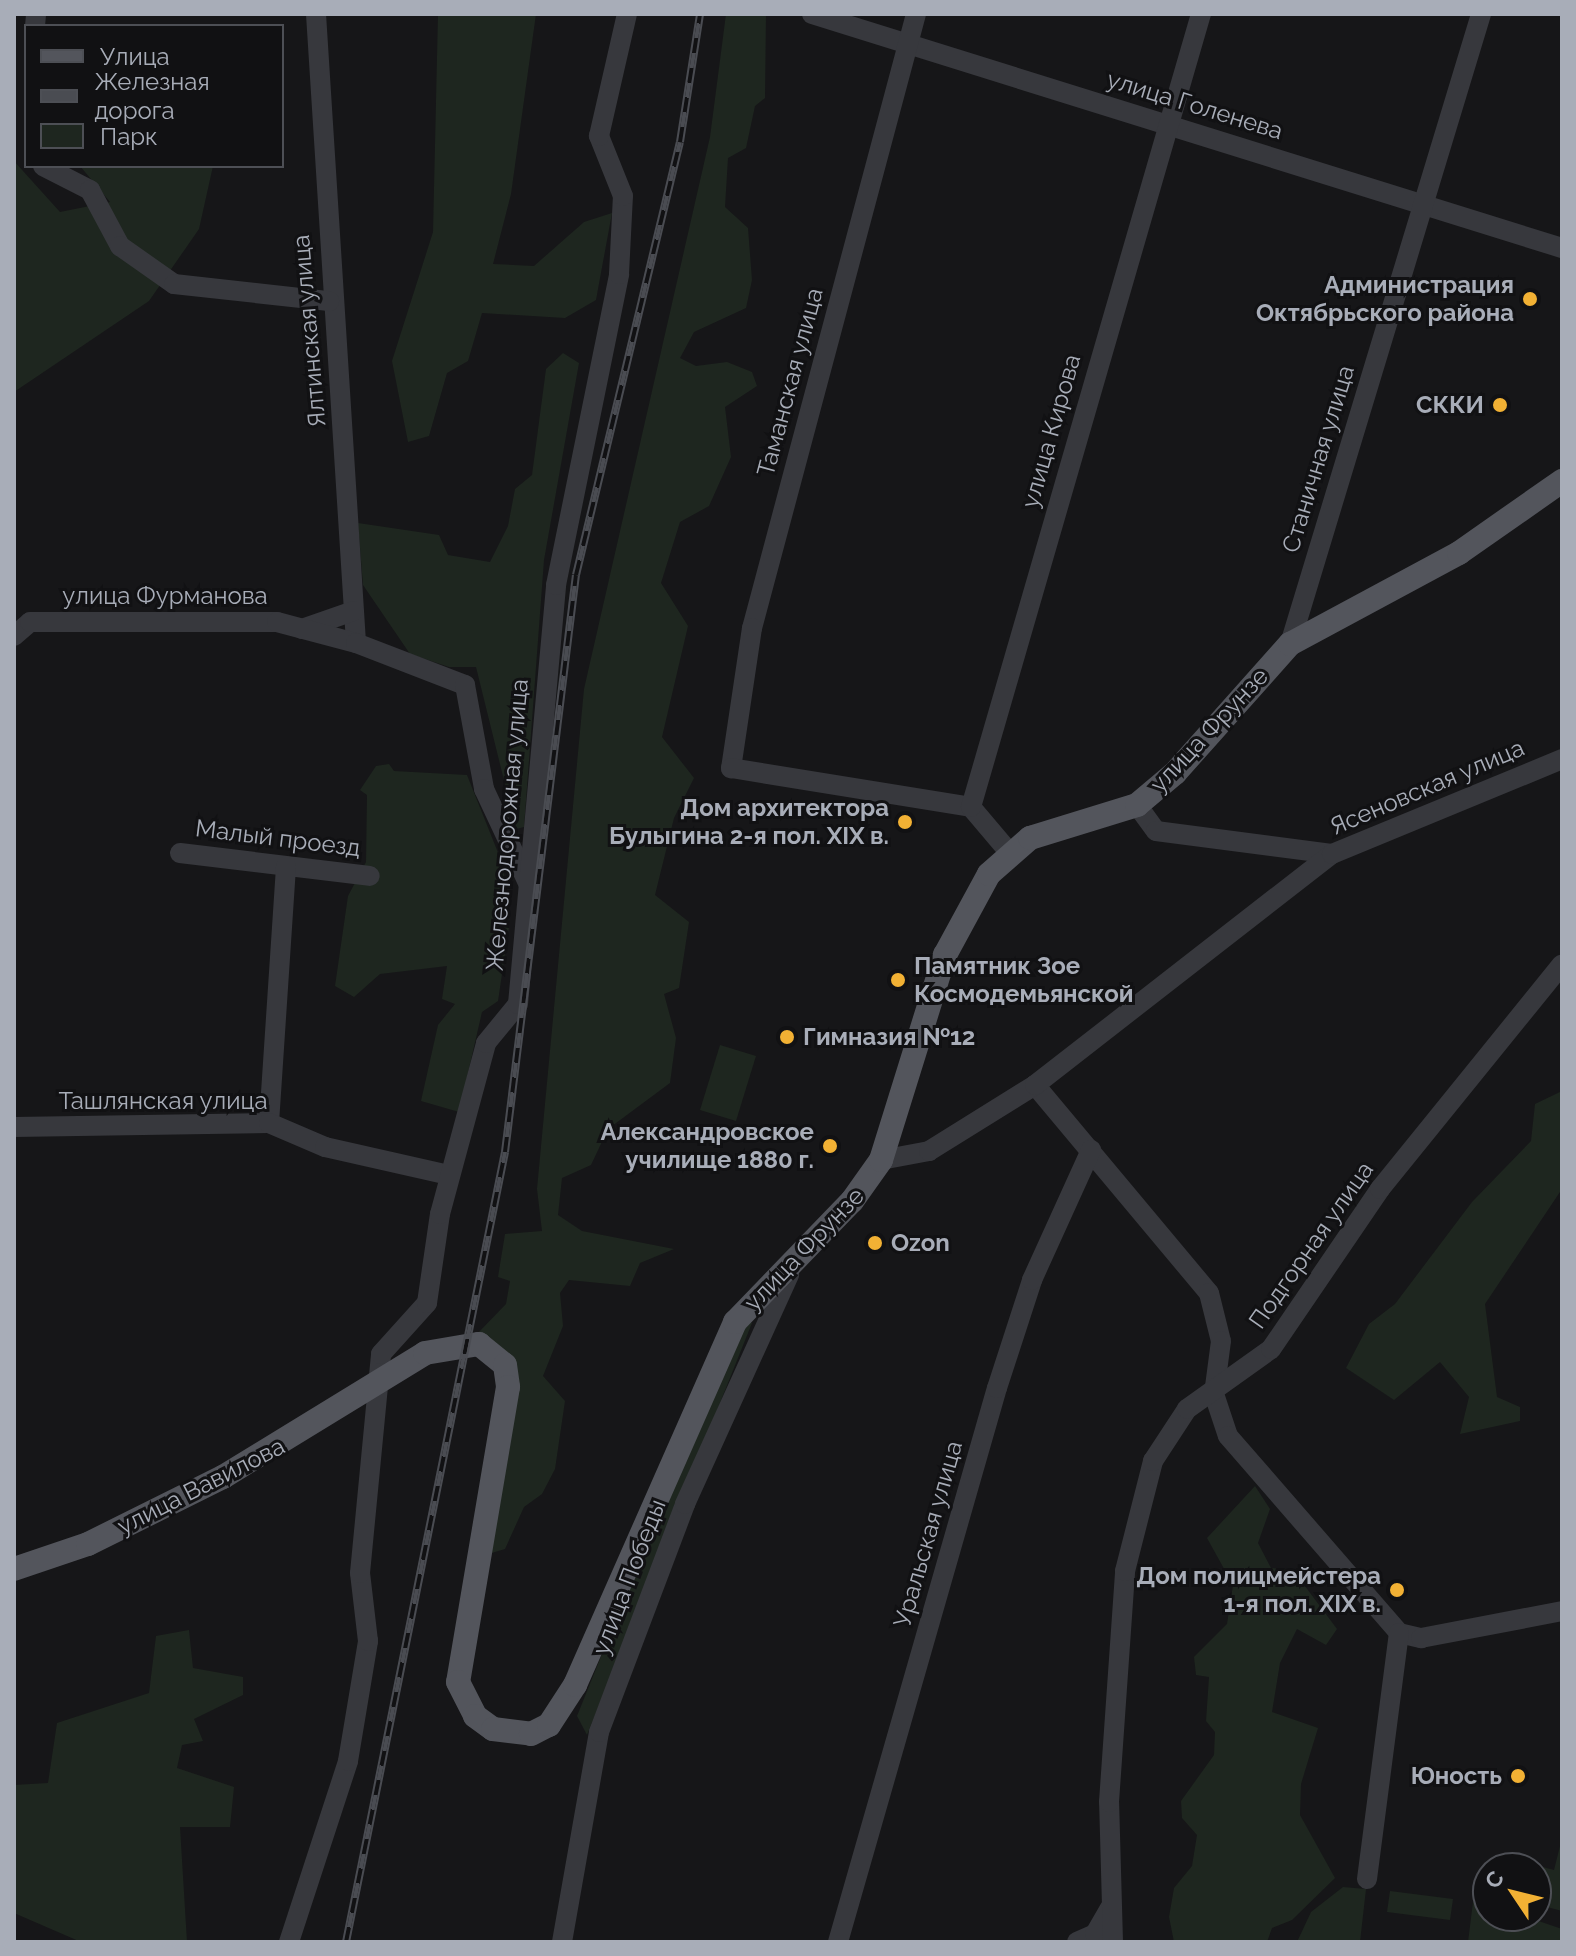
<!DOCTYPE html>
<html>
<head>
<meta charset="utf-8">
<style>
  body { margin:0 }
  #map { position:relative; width:1576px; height:1956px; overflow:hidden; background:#161618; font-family:Raleway,sans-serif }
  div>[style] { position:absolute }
  .green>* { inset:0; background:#1e261f }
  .minor>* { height:20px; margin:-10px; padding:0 10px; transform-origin:10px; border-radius:10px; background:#37383d }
  .major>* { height:24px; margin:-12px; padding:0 12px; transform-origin:12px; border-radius:12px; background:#53555c }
  .rail>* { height:8px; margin-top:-4px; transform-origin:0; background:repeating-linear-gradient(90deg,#111113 0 15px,#4a4c52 0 30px); box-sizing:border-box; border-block:2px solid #4a4c52 }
  .dots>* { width:22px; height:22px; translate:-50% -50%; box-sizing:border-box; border:4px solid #111113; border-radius:50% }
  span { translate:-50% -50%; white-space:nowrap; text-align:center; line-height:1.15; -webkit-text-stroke:6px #111113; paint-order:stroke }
  .street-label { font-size:24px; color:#a8adb8 }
  .poi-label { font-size:24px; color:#a8adb8; font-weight:700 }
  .right { translate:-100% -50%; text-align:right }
  .left { translate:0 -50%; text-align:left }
  .frame { position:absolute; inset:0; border:16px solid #a8adb8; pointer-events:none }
  .legend { position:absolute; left:24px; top:24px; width:260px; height:144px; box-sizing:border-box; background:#111113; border:2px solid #4d4f55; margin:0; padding:10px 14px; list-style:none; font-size:24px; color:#a8adb8 }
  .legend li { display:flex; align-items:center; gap:16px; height:40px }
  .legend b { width:40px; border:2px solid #4d4f55 }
  .north { position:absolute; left:1472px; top:1852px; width:80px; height:80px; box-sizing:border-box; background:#111113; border:2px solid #4d4f55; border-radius:50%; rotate:305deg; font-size:22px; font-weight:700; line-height:32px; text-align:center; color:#a8adb8 }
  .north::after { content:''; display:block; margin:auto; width:28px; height:36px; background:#f2b134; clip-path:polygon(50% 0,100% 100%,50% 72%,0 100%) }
</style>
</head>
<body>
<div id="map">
  <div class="green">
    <div style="clip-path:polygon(438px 14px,536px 14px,511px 194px,493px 264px,534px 266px,584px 222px,612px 213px,596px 300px,565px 318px,482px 313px,468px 361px,447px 373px,429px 436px,408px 442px,392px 361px,433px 232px)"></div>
    <div style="clip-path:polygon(726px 14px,766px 14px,765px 98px,755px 106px,746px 148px,728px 158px,725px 207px,748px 228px,752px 280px,746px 308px,694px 332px,680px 358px,696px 366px,727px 362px,752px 372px,757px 386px,725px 407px,731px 457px,709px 506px,680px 522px,661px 583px,688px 626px,662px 737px,694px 778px,674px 818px,655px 895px,689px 922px,679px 988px,664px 994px,676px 1038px,670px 1083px,608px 1129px,591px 1165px,562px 1178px,558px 1215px,582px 1231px,674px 1249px,640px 1263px,630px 1286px,569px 1280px,560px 1293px,563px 1326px,543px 1376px,565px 1401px,555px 1469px,542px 1494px,524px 1507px,505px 1549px,485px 1555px,513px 1386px,476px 1335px,506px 1304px,510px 1281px,498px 1277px,505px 1234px,542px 1231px,537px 1189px,584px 689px,710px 137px)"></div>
    <div style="clip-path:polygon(14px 161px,60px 212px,110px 202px,80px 166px,213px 166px,199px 229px,149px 301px,14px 392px)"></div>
    <div style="clip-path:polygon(563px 353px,579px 363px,544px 560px,524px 827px,516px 829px,476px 667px,449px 667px,410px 654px,363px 585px,358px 523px,439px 535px,448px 555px,490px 562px,508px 526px,515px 489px,532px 475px,546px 369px)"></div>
    <div style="clip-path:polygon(389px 764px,394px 771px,467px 775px,503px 865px,509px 927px,498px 1001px,482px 1012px,459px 1112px,421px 1101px,438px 1025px,455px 1004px,442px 999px,447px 966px,380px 974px,354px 997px,335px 986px,348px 896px,366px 862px,367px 795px,360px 790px,376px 766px)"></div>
    <div style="clip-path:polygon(720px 1045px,756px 1056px,736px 1121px,700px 1110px)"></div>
    <div style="clip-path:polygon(1562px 1091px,1562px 1189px,1485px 1304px,1497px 1397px,1520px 1407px,1520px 1421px,1460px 1434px,1469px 1397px,1440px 1362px,1394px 1400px,1346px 1368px,1369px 1324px,1395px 1304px,1472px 1202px,1531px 1141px,1535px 1104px)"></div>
    <div style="clip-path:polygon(747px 1321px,752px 1323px,587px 1735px,577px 1716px,669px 1488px)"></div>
    <div style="clip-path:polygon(1255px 1486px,1270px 1509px,1258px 1543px,1271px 1568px,1293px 1570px,1337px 1629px,1326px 1645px,1297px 1629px,1280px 1663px,1272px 1712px,1318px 1728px,1301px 1784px,1300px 1815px,1335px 1878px,1292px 1920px,1272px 1928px,1267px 1942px,1174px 1942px,1169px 1917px,1174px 1888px,1192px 1866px,1197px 1835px,1182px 1818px,1181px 1801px,1214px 1755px,1215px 1732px,1206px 1721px,1209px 1677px,1196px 1675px,1194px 1657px,1227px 1624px,1233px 1585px,1207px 1538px)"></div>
    <div style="clip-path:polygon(189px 1630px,193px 1668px,243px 1677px,243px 1695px,194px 1719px,203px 1741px,182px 1745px,177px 1768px,234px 1787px,230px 1827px,180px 1827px,187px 1942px,81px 1942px,14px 1913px,14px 1785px,48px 1783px,57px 1723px,149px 1693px,156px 1636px)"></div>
    <div style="clip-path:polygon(1562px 1838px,1562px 1911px,1536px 1904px,1536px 1868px,1515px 1868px,1517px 1860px,1554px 1870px)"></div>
    <div style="clip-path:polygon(1343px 1887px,1366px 1889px,1360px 1942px,1297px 1942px,1311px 1912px)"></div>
    <div style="clip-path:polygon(1390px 1891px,1453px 1899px,1450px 1920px,1387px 1912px)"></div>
    <div style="clip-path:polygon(1473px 1902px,1488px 1904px,1488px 1916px,1524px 1916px,1562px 1929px,1562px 1942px,1468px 1942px)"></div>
  </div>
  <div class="minor">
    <div style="left:316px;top:14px;width:630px;rotate:86.36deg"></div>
    <div style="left:812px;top:14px;width:786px;rotate:17.33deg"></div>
    <div style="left:916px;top:14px;width:636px;rotate:104.95deg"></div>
    <div style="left:752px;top:628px;width:142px;rotate:98.5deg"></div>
    <div style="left:731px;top:768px;width:243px;rotate:9.2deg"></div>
    <div style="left:35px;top:26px;width:12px;rotate:-85deg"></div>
    <div style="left:43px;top:166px;width:53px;rotate:27.1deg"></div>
    <div style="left:90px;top:190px;width:64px;rotate:61.8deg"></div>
    <div style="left:120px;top:246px;width:66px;rotate:35.1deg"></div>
    <div style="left:174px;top:284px;width:156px;rotate:6.3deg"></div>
    <div style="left:302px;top:629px;width:54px;rotate:-19.4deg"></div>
    <div style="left:14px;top:636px;width:21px;rotate:-41deg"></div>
    <div style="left:30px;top:622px;width:247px"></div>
    <div style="left:277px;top:622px;width:82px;rotate:14.9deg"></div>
    <div style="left:356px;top:643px;width:117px;rotate:21.1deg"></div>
    <div style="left:465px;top:685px;width:106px;rotate:79.6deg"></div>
    <div style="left:484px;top:789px;width:104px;rotate:64.9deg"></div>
    <div style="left:1290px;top:644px;width:658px;rotate:-73.13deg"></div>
    <div style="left:1137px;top:805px;width:32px;rotate:54deg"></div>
    <div style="left:1156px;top:831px;width:177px;rotate:7.4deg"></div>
    <div style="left:1009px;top:852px;width:59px;rotate:-130.2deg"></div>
    <div style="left:971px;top:807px;width:826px;rotate:-73.83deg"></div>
    <div style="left:180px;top:853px;width:191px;rotate:6.9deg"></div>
    <div style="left:1035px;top:1085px;width:271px;rotate:50.1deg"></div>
    <div style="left:1209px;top:1293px;width:49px;rotate:76deg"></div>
    <div style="left:1221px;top:1341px;width:53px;rotate:97.5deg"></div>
    <div style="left:1214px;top:1394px;width:44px;rotate:71.6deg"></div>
    <div style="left:1228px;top:1436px;width:261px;rotate:49deg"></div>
    <div style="left:269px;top:1123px;width:257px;rotate:-86.2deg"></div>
    <div style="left:14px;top:1127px;width:255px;rotate:-0.9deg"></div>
    <div style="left:269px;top:1123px;width:61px;rotate:23.2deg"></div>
    <div style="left:325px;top:1147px;width:127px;rotate:12.7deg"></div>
    <div style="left:881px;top:1160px;width:49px;rotate:-10.6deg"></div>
    <div style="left:929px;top:1151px;width:125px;rotate:-31.9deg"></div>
    <div style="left:1035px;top:1085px;width:376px;rotate:-37.9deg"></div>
    <div style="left:1332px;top:854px;width:249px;rotate:-22.4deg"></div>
    <div style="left:1399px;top:1633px;width:23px;rotate:13deg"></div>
    <div style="left:1421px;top:1638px;width:144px;rotate:-10.8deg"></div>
    <div style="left:1367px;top:1879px;width:248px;rotate:-82.6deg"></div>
    <div style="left:289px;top:1942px;width:190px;rotate:-71.9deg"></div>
    <div style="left:348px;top:1761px;width:122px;rotate:-80.5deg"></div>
    <div style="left:368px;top:1641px;width:68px;rotate:-96.7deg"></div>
    <div style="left:360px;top:1573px;width:220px;rotate:-84.5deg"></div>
    <div style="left:381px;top:1354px;width:69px;rotate:-48deg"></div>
    <div style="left:427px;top:1303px;width:90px;rotate:-81.7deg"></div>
    <div style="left:440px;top:1214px;width:177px;rotate:-74.9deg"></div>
    <div style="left:486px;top:1043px;width:50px;rotate:-50.6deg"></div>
    <div style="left:518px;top:1004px;width:421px;rotate:-84.8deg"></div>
    <div style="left:556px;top:585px;width:317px;rotate:-78.5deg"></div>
    <div style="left:619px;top:274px;width:78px;rotate:-87.1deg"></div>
    <div style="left:623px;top:196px;width:65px;rotate:-111.8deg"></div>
    <div style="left:599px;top:136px;width:125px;rotate:-77.1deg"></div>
    <div style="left:562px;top:1942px;width:213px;rotate:-80deg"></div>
    <div style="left:599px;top:1732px;width:244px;rotate:-69.3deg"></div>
    <div style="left:685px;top:1504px;width:252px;rotate:-65.6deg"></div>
    <div style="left:838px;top:1942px;width:576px;rotate:-73.99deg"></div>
    <div style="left:997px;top:1388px;width:114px;rotate:-72deg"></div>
    <div style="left:1032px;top:1280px;width:143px;rotate:-65.6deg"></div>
    <div style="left:1077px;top:1942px;width:20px;rotate:-24deg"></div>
    <div style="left:1095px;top:1934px;width:30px;rotate:-60deg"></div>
    <div style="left:1113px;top:1942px;width:140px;rotate:-91.6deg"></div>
    <div style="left:1109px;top:1802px;width:232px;rotate:-86deg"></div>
    <div style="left:1125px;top:1571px;width:114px;rotate:-75.7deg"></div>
    <div style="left:1153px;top:1461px;width:62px;rotate:-56.8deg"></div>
    <div style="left:1187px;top:1409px;width:103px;rotate:-35.5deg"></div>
    <div style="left:1271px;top:1349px;width:194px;rotate:-55.7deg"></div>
    <div style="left:1380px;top:1189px;width:289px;rotate:-51deg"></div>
  </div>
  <div class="major">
    <div style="left:14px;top:1569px;width:78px;rotate:-18.7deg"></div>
    <div style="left:88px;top:1544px;width:151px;rotate:-26.4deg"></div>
    <div style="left:223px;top:1477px;width:237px;rotate:-31.5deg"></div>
    <div style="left:425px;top:1353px;width:55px;rotate:-9.5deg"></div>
    <div style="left:479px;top:1344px;width:33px;rotate:39deg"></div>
    <div style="left:505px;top:1365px;width:22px;rotate:82deg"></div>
    <div style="left:508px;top:1387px;width:299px;rotate:99.6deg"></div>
    <div style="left:458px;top:1682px;width:38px;rotate:63deg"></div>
    <div style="left:475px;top:1716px;width:22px;rotate:36deg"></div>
    <div style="left:493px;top:1729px;width:38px;rotate:7deg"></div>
    <div style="left:531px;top:1734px;width:20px;rotate:-27deg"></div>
    <div style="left:549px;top:1725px;width:48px;rotate:-57deg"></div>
    <div style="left:575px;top:1685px;width:397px;rotate:-66.2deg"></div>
    <div style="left:735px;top:1322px;width:168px;rotate:-46deg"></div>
    <div style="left:852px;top:1201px;width:50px;rotate:-54.7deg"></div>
    <div style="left:881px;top:1160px;width:215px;rotate:-72.7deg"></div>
    <div style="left:945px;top:955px;width:92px;rotate:-61.5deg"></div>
    <div style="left:989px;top:874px;width:55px;rotate:-41.3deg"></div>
    <div style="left:1030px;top:838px;width:112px;rotate:-17.1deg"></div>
    <div style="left:1137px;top:805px;width:50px;rotate:-40.1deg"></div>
    <div style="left:1175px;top:773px;width:173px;rotate:-48.3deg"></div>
    <div style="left:1290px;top:644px;width:192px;rotate:-28.3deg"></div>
    <div style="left:1459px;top:553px;width:126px;rotate:-35deg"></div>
  </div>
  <div class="rail">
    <div style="left:346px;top:1942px;width:806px;rotate:-78.62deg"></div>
    <div style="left:505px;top:1152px;width:581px;rotate:-82.99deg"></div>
    <div style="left:576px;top:575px;width:445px;rotate:-76.5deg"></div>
    <div style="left:680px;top:142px;width:130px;rotate:-81.1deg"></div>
  </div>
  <div class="dots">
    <div style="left:1530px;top:299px;background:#f2b134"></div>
    <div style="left:1500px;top:405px;background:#f2b134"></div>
    <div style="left:905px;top:822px;background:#f2b134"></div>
    <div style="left:898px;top:980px;background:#f2b134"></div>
    <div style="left:787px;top:1037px;background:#f2b134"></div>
    <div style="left:830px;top:1146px;background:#f2b134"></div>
    <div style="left:875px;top:1243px;background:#f2b134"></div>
    <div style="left:1397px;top:1590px;background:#f2b134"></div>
    <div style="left:1518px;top:1776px;background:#f2b134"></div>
  </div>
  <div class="street-label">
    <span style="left:1195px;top:105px;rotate:17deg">улица Голенева</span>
    <span style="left:309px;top:331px;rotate:-95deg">Ялтинская улица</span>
    <span style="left:790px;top:382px;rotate:-75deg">Таманская улица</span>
    <span style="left:1051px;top:431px;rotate:-74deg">улица Кирова</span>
    <span style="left:1318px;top:459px;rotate:-73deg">Станичная улица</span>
    <span style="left:165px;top:596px">улица Фурманова</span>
    <span style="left:1209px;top:730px;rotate:-47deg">улица Фрунзе</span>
    <span style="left:1427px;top:787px;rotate:-23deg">Ясеновская улица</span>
    <span style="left:507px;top:825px;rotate:-85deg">Железнодорожная улица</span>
    <span style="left:278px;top:838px;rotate:7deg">Малый проезд</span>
    <span style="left:163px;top:1101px">Ташлянская улица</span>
    <span style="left:1311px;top:1245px;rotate:-55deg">Подгорная улица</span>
    <span style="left:804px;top:1249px;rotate:-46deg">улица Фрунзе</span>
    <span style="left:201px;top:1486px;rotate:-27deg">улица Вавилова</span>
    <span style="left:928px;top:1534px;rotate:-74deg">Уральская улица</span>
    <span style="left:629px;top:1577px;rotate:-69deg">улица Победы</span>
  </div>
  <div class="poi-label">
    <span class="right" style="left:1514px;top:299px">Администрация<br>Октябрьского района</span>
    <span class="right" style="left:1484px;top:405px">СККИ</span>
    <span class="right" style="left:889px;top:822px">Дом архитектора<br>Булыгина 2-я пол. XIX в.</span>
    <span class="left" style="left:914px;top:980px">Памятник Зое<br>Космодемьянской</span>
    <span class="left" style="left:803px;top:1037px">Гимназия №12</span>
    <span class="right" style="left:814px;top:1146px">Александровское<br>училище 1880 г.</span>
    <span class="left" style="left:891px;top:1243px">Ozon</span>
    <span class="right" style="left:1381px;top:1590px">Дом полицмейстера<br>1-я пол. XIX в.</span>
    <span class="right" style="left:1502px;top:1776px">Юность</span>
  </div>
  <div class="frame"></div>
  <ul class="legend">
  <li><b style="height:10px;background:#53555c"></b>Улица</li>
  <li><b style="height:10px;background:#4a4c52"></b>Железная дорога</li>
  <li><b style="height:22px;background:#1e261f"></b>Парк</li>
  </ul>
  <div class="north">С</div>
</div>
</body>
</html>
